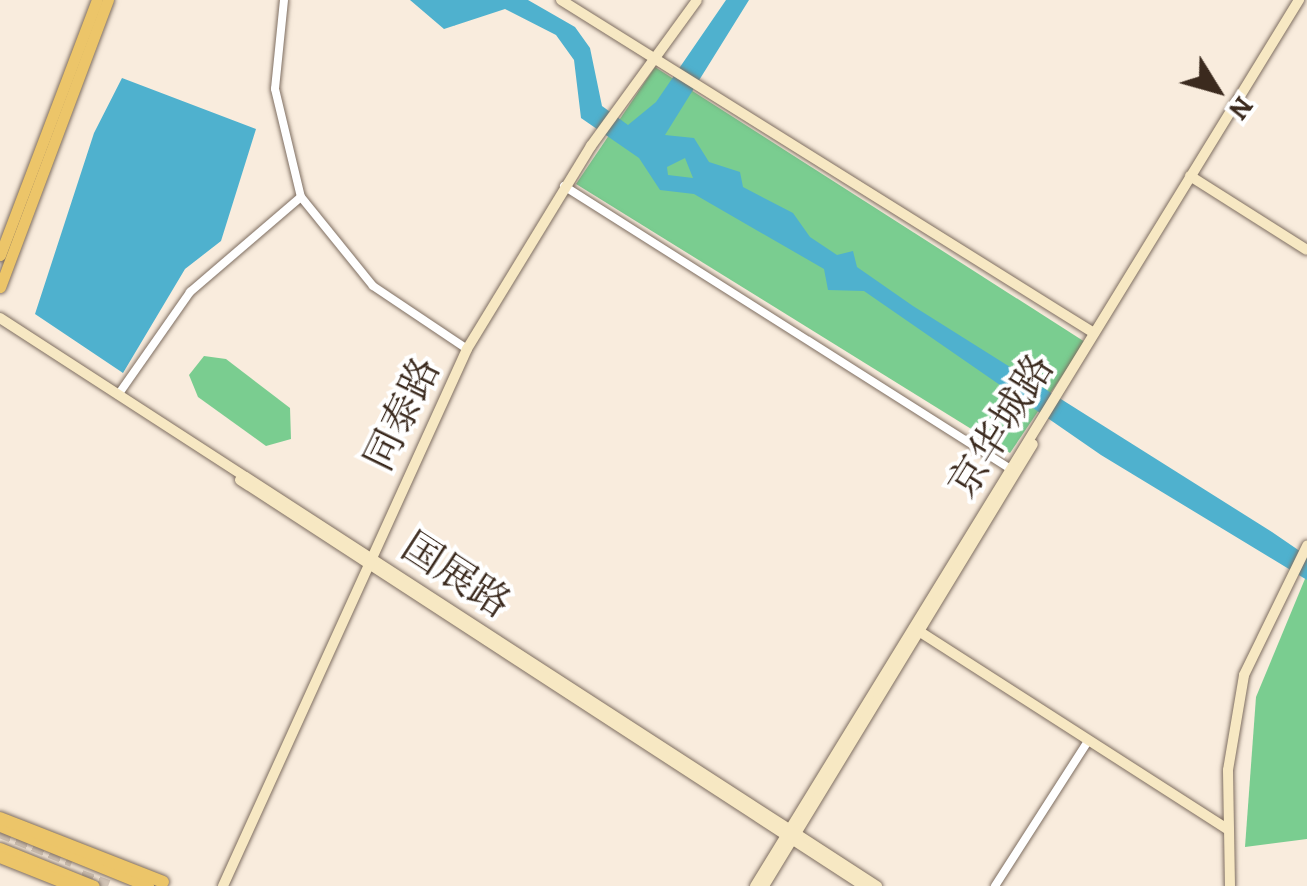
<!DOCTYPE html>
<html>
<head>
<meta charset="utf-8">
<style>
  body { margin:0 }
  #map { position:relative; width:1307px; height:886px; overflow:hidden; background:#f9ecdd; font-family:Alegreya,"Noto Serif SC",serif }
  div>[style] { position:absolute }
  .green>* { inset:0; background:#7acd90 }
  .water>* { inset:0; background:#4fb1ce }
  .highway-tunnel>* { height:12px; margin-top:-6px; transform-origin:0; background:repeating-linear-gradient(90deg,#d3c5b7 0 12px,transparent 0 18px) }
  .roads { filter:drop-shadow(0 0 2px #7e6e61) drop-shadow(0 0 2px #7e6e61) }
  .street>* { height:8px; margin:-4px; padding:0 4px; transform-origin:4px; border-radius:4px; background:#fff }
  .secondary>* { height:10px; margin:-5px; padding:0 5px; transform-origin:5px; border-radius:5px; background:#f7e8c3 }
  .primary>* { height:11px; margin:-5.5px; padding:0 5.5px; transform-origin:5.5px; border-radius:5.5px; background:#ecc569 }
  .highway>* { height:12px; margin:-6px; padding:0 6px; transform-origin:6px; border-radius:6px; background:#ecc569 }
  span { translate:-50% -50%; white-space:nowrap; text-align:center; line-height:1.15; -webkit-text-stroke:8px #fff; paint-order:stroke }
  .street-label { font-size:40px; color:#3b2a1e }
  .north { position:absolute; left:1167px; top:40px; width:100px; height:100px; -webkit-text-stroke:8px #fff; paint-order:stroke; rotate:127deg; font-size:28px; font-weight:700; line-height:40px; text-align:center; color:#3b2a1e }
  .north::after { content:''; display:block; margin:auto; width:35px; height:45px; background:#3b2a1e; clip-path:polygon(50% 0,100% 100%,50% 72%,0 100%) }
</style>
</head>
<body>
<div id="map">
  <div class="green">
    <div style="clip-path:polygon(655px 67px,1085px 342px,1010px 453px,576px 184px)"></div>
    <div style="clip-path:polygon(204px 356px,226px 359px,290px 408px,291px 439px,266px 446px,198px 397px,189px 375px)"></div>
    <div style="clip-path:polygon(1307px 574px,1307px 839px,1245px 847px,1256px 697px)"></div>
  </div>
  <div class="water">
    <div style="clip-path:polygon(evenodd,410px 0,528px 0,575px 27px,590px 48px,602px 106px,628px 125px,656px 102px,726px 0,749px 0,665px 135px,694px 138px,709px 162px,740px 172px,743px 187px,793px 213px,810px 237px,837px 255px,853px 251px,857px 267px,913px 306px,1272px 532px,1307px 556px,1307px 580px,1101px 455px,864px 291px,828px 290px,824px 269px,694px 194px,660px 190px,639px 158px,581px 118px,574px 60px,556px 35px,505px 9px,444px 29px,410px 0,685px 158px,693px 178px,668px 175px,667px 167px,685px 158px)"></div>
    <div style="clip-path:polygon(122px 78px,256px 129px,221px 241px,185px 269px,123px 373px,35px 314px,94px 133px)"></div>
  </div>
  <div class="highway-tunnel">
    <div style="left:0;top:832px;width:78px;rotate:21.9deg"></div>
    <div style="left:81px;top:876px;width:29px;rotate:20deg"></div>
  </div>
  <div class="roads">
    <div class="street">
      <div style="left:284px;top:0;width:89px;rotate:95.8deg"></div>
      <div style="left:275px;top:89px;width:111px;rotate:76.5deg"></div>
      <div style="left:301px;top:197px;width:114px;rotate:51deg"></div>
      <div style="left:373px;top:286px;width:113px;rotate:33.8deg"></div>
      <div style="left:564px;top:186px;width:527px;rotate:32.36deg"></div>
      <div style="left:118px;top:395px;width:126px;rotate:-55deg"></div>
      <div style="left:190px;top:292px;width:146px;rotate:-40.6deg"></div>
      <div style="left:995px;top:886px;width:172px;rotate:-57.3deg"></div>
    </div>
    <div class="secondary">
      <div style="left:561px;top:0;width:628px;rotate:32deg"></div>
      <div style="left:1190px;top:176px;width:138px;rotate:32.3deg"></div>
      <div style="left:0;top:318px;width:1045px;rotate:32.93deg"></div>
      <div style="left:240px;top:480px;width:744px;rotate:33.05deg"></div>
      <div style="left:914px;top:628px;width:374px;rotate:32.7deg"></div>
      <div style="left:223px;top:886px;width:590px;rotate:-65.56deg"></div>
      <div style="left:467px;top:349px;width:238px;rotate:-58.6deg"></div>
      <div style="left:591px;top:146px;width:180px;rotate:-54deg"></div>
      <div style="left:755px;top:886px;width:1040px;rotate:-58.45deg"></div>
      <div style="left:764px;top:886px;width:517px;rotate:-58.68deg"></div>
      <div style="left:1230px;top:886px;width:116px;rotate:-91deg"></div>
      <div style="left:1228px;top:770px;width:96px;rotate:-80.4deg"></div>
      <div style="left:1244px;top:675px;width:144px;rotate:-64deg"></div>
    </div>
    <div class="primary">
      <div style="left:0;top:255px;width:273px;rotate:-69.2deg"></div>
      <div style="left:0;top:287px;width:307px;rotate:-69.4deg"></div>
      <div style="left:0;top:826px;width:160px;rotate:22.1deg"></div>
      <div style="left:0;top:848px;width:101px;rotate:22deg"></div>
    </div>
    <div class="highway">
      <div style="left:0;top:818px;width:175px;rotate:21.4deg"></div>
      <div style="left:0;top:857px;width:79px;rotate:21.7deg"></div>
    </div>
  </div>
  <div class="street-label">
    <span style="left:402px;top:414px;rotate:-64deg">同泰路</span>
    <span style="left:1001px;top:426px;rotate:-58deg">京华城路</span>
    <span style="left:456px;top:575px;rotate:33deg">国展路</span>
  </div>
  <div class="north">N</div>
</div>
</body>
</html>
